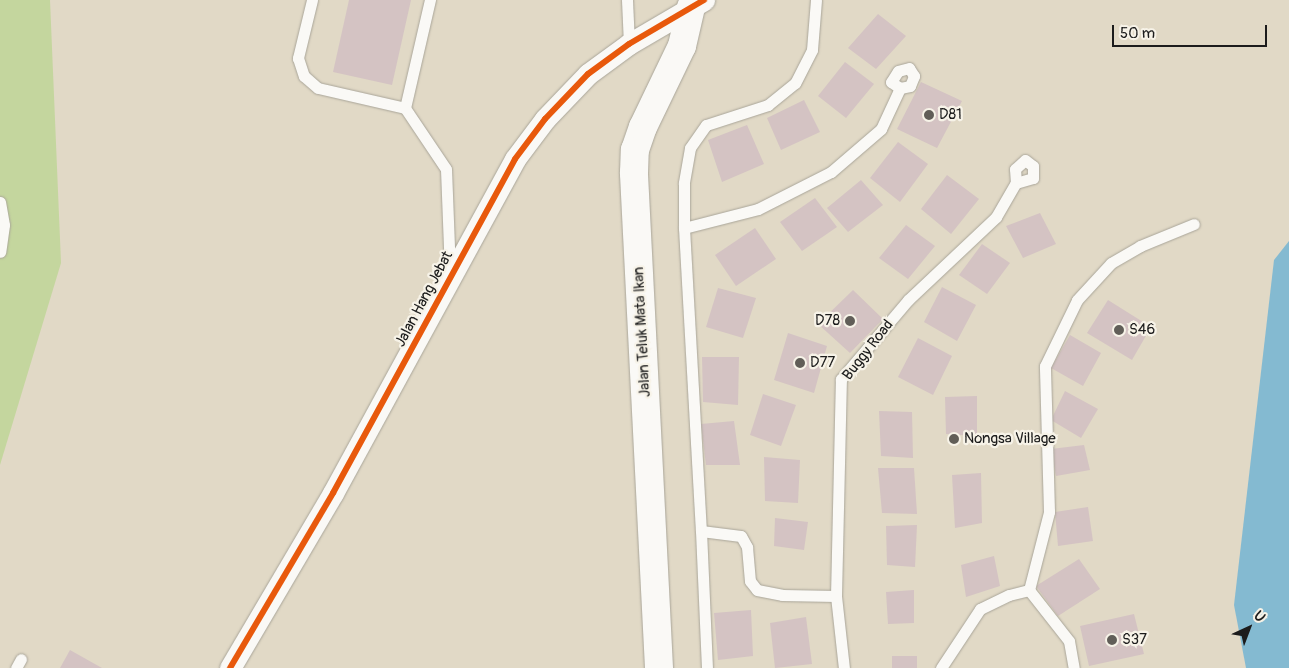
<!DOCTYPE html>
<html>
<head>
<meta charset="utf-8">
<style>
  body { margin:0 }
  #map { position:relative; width:1289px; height:668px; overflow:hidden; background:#e1d9c6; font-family:Pangolin,sans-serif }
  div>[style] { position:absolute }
  .green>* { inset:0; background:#c4d69e }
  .water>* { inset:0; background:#84bad1 }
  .building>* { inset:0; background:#d4c3c3 }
  .roads { filter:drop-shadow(0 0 1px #a9a599) drop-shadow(0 0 1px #a9a599) }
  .lane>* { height:11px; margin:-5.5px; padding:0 5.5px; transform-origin:5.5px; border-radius:5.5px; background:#faf9f6 }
  .street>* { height:21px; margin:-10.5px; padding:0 10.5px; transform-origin:10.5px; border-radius:10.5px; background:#faf9f6 }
  .secondary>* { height:28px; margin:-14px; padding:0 14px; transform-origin:14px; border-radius:14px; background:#faf9f6 }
  .cycleway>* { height:6px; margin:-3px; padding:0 3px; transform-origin:3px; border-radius:3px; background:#e8590c }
  .dots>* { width:14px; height:14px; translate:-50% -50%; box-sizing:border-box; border:2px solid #f7f3e8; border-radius:50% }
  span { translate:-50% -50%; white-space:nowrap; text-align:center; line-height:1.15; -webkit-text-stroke:4.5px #f7f3e8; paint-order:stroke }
  .poi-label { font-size:15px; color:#1c1c1c }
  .left { translate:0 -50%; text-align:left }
  .right { translate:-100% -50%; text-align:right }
  .street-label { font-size:15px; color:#1c1c1c }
  .north { position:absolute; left:1224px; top:603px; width:50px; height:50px; -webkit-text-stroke:4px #f7f3e8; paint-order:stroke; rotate:43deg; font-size:14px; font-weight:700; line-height:20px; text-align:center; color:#1c1c1c }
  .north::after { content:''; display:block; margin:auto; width:18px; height:22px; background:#1c1c1c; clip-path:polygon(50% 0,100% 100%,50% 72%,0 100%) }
  .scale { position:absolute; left:1112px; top:25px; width:155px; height:22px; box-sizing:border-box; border:2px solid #1c1c1c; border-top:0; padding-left:6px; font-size:15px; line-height:18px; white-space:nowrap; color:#1c1c1c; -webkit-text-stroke:4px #f7f3e8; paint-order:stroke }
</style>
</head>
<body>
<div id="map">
  <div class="green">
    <div style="clip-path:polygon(0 0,50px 0,61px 263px,0 465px)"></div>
  </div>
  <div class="water">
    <div style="clip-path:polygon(1289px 241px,1289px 668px,1246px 668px,1234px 605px,1274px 260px)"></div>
  </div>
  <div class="building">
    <div style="clip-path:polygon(349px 0,411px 0,392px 85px,333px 72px)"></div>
    <div style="clip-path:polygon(878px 14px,906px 36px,876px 69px,848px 48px)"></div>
    <div style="clip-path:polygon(845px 62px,874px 84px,846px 118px,818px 96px)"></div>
    <div style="clip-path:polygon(921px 82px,962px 101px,937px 148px,897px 129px)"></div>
    <div style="clip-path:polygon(804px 100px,820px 132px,781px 150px,767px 118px)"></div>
    <div style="clip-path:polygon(747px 125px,764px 164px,722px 182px,708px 140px)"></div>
    <div style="clip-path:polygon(898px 142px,928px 164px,900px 202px,870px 178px)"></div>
    <div style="clip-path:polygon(947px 175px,979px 199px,951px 234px,921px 209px)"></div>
    <div style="clip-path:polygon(861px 180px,883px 205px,848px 232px,827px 208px)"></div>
    <div style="clip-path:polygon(815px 198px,837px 227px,802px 251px,780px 222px)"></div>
    <div style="clip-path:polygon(1040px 213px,1056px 244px,1023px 258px,1006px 226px)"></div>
    <div style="clip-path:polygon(906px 225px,935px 246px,908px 279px,879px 258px)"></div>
    <div style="clip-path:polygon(755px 228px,776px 259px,736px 286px,715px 255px)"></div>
    <div style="clip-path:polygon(982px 244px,1010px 263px,987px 294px,959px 275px)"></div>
    <div style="clip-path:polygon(942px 287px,976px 305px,957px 341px,924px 322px)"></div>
    <div style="clip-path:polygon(718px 288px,756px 298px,743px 338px,706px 327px)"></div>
    <div style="clip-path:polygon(853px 290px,883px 319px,850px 353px,818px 324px)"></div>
    <div style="clip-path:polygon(1108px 300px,1151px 327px,1132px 360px,1087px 333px)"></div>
    <div style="clip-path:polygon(788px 333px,827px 346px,814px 393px,774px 380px)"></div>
    <div style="clip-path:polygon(1070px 335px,1101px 353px,1083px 386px,1051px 368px)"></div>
    <div style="clip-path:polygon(918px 338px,952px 356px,933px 395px,898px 377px)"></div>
    <div style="clip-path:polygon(702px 357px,739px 357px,738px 405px,703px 402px)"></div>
    <div style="clip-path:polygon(1065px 391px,1098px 409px,1081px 438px,1051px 420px)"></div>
    <div style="clip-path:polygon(763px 394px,796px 405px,781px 446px,750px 435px)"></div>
    <div style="clip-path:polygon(977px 396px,977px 436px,946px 434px,945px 397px)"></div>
    <div style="clip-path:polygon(879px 411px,912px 412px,913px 458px,881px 456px)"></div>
    <div style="clip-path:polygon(734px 421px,740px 465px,706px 465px,701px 424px)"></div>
    <div style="clip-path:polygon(1084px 445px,1090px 470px,1056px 476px,1051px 449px)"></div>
    <div style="clip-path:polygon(764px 457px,800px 460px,798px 503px,765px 501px)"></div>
    <div style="clip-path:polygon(878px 468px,914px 468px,917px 514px,882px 513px)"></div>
    <div style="clip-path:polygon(981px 473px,982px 523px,955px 528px,952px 475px)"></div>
    <div style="clip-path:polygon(1088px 507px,1093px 541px,1058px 546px,1055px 512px)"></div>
    <div style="clip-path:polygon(775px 518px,808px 522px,804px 550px,774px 546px)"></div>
    <div style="clip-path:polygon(917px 525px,915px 567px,887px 565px,886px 526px)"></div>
    <div style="clip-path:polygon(994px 556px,1000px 586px,966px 597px,961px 565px)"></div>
    <div style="clip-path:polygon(1079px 559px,1100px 589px,1058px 616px,1036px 586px)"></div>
    <div style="clip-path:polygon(914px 590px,914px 623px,888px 624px,886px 592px)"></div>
    <div style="clip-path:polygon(751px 610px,753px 656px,718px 660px,714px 613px)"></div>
    <div style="clip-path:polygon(1134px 614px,1144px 654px,1089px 666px,1080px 626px)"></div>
    <div style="clip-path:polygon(806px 617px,812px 664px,775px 668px,770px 623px)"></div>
    <div style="clip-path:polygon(70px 650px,102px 668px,60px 668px)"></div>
    <div style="clip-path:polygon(892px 656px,917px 656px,917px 668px,892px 668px)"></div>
  </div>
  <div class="roads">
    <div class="lane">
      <div style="left:312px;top:0;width:60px;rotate:103.6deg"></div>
      <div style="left:298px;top:58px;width:19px;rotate:72deg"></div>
      <div style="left:304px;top:76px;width:18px;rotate:41deg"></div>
      <div style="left:318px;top:88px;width:89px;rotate:12.9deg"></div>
      <div style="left:405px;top:108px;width:73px;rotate:56.1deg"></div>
      <div style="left:446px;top:169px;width:103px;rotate:87.8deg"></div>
      <div style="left:627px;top:0;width:44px;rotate:87.4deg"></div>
      <div style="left:816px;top:0;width:50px;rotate:94.6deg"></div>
      <div style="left:812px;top:50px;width:37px;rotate:117deg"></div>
      <div style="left:795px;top:83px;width:35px;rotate:141deg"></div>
      <div style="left:768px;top:105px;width:65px;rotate:162.1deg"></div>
      <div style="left:706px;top:125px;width:28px;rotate:125deg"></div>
      <div style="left:690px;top:148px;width:36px;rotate:100deg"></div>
      <div style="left:684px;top:183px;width:45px;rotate:90deg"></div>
      <div style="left:684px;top:228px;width:303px;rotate:86.8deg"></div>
      <div style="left:701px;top:531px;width:40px;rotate:7.1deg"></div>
      <div style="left:741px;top:536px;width:13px;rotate:61deg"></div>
      <div style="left:747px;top:547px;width:34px;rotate:85deg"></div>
      <div style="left:750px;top:581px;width:11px;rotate:52deg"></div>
      <div style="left:757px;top:590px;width:25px;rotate:11deg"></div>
      <div style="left:782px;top:595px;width:54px;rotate:1.1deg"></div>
      <div style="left:836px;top:596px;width:72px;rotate:83.7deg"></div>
      <div style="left:405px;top:108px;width:111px;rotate:-77deg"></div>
      <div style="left:0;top:202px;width:23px;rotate:80deg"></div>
      <div style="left:4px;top:225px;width:27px;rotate:98deg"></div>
      <div style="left:684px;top:228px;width:76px;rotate:-14.4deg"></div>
      <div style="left:758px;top:209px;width:82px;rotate:-26.9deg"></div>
      <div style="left:831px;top:172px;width:66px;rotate:-40.7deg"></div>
      <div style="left:881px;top:129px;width:45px;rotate:-65.1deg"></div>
      <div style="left:900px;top:88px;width:10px;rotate:-11deg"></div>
      <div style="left:910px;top:86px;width:11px;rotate:-68deg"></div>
      <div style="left:914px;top:76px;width:9px;rotate:-122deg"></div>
      <div style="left:909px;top:68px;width:11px;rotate:165deg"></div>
      <div style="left:898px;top:71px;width:13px;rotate:122deg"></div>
      <div style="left:891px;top:82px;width:11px;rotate:34deg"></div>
      <div style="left:701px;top:531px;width:137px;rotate:87.5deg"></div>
      <div style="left:1029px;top:590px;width:65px;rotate:51.9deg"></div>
      <div style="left:1069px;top:641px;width:27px;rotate:80deg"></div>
      <div style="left:836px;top:596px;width:217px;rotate:-88.7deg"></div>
      <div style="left:841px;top:379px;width:104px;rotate:-49.7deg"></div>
      <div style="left:908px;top:300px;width:121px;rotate:-43.3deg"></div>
      <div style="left:996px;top:217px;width:39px;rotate:-60deg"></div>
      <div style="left:1016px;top:183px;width:14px;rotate:-94deg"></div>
      <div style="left:1015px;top:169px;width:13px;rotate:-42deg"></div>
      <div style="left:1025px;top:160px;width:10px;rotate:37deg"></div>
      <div style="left:1033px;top:166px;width:12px;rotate:90deg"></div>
      <div style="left:1033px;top:178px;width:18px;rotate:164deg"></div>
      <div style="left:16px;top:668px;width:10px;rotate:-61deg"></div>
      <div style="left:941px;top:668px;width:71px;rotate:-56.5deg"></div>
      <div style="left:980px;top:609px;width:32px;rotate:-26deg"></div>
      <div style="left:1009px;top:595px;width:21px;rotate:-14deg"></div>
      <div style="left:1029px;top:590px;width:81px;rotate:-75.6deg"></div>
      <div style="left:1049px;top:512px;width:146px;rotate:-91.6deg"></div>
      <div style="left:1045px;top:366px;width:73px;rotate:-64.1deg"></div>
      <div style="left:1077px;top:300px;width:50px;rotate:-47.4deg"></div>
      <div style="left:1111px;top:263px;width:34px;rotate:-30deg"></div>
      <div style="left:1140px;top:246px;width:58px;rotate:-22.2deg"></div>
    </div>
    <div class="street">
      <div style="left:230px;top:668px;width:203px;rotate:-59.5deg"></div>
      <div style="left:333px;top:493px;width:380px;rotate:-61.4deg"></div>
      <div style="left:515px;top:159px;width:50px;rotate:-53.1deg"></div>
      <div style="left:545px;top:119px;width:62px;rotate:-46.3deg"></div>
      <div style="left:588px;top:74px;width:51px;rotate:-36.2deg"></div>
      <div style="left:629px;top:44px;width:87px;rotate:-30.4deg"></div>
    </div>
    <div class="secondary">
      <div style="left:659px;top:668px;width:496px;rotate:-92.9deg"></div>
      <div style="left:634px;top:173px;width:23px;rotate:-88deg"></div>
      <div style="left:635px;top:150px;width:24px;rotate:-71deg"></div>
      <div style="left:643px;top:127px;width:90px;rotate:-64.3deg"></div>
      <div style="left:682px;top:46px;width:40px;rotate:-77deg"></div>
    </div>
  </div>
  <div class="cycleway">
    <div style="left:230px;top:668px;width:203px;rotate:-59.5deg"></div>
    <div style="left:333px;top:493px;width:380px;rotate:-61.4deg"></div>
    <div style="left:515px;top:159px;width:50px;rotate:-53.1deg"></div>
    <div style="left:545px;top:119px;width:62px;rotate:-46.3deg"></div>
    <div style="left:588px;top:74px;width:51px;rotate:-36.2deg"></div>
    <div style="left:629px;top:44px;width:87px;rotate:-30.4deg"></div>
  </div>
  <div class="dots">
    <div style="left:929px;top:115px;background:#615e58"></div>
    <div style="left:850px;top:321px;background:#615e58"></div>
    <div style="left:1119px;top:330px;background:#615e58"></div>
    <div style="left:800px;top:363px;background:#615e58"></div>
    <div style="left:954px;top:439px;background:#615e58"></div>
    <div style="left:1112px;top:640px;background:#615e58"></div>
  </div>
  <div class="poi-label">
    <span class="left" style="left:939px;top:115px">D81</span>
    <span class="right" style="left:840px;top:321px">D78</span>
    <span class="left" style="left:1129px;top:330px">S46</span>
    <span class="left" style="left:810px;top:363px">D77</span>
    <span class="left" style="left:964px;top:439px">Nongsa Village</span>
    <span class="left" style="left:1122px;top:640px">S37</span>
  </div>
  <div class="street-label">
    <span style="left:424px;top:299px;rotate:-62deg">Jalan Hang Jebat</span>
    <span style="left:642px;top:332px;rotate:-93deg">Jalan Teluk Mata Ikan</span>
    <span style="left:868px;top:350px;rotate:-52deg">Buggy Road</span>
  </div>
  <div class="north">U</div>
  <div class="scale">50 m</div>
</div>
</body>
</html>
